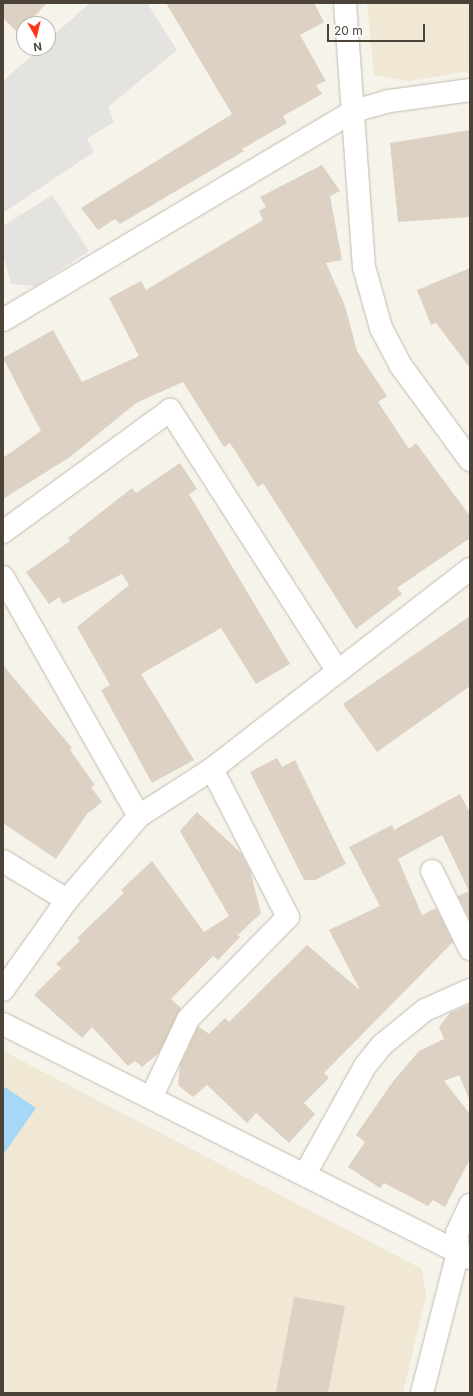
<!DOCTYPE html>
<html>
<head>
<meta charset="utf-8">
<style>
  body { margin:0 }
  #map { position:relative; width:473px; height:1396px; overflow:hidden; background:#f6f3eb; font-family:Inter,sans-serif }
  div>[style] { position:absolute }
  .education>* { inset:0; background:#f0e7d4 }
  .parking>* { inset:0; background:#e5e3df }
  .water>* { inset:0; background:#a5d8f6 }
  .building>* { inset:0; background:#dcd1c2 }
  .roads { filter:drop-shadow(0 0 1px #c3baad) drop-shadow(0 0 1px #c3baad) }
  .minor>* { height:22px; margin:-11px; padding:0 11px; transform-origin:11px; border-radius:11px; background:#fff }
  span { translate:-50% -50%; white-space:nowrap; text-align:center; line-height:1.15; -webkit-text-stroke:3px #fff; paint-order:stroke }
  .frame { position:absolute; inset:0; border:4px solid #4c4338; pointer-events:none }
  .north { position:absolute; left:16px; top:16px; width:40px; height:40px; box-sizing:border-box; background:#fff; border:1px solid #b7b4af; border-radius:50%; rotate:172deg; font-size:11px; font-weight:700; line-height:16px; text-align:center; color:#4c4338 }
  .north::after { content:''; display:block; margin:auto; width:14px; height:18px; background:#ff331a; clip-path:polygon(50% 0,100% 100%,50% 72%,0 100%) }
  .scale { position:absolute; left:327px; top:24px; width:98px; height:18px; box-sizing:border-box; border:2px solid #4c4338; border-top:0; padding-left:5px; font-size:12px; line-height:14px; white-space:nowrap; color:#4c4338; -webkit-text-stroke:3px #fff; paint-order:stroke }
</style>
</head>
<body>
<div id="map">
  <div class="education">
    <div style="clip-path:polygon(367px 3px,470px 3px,470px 71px,410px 81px,374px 75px)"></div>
    <div style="clip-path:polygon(3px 1051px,422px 1269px,426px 1296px,403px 1393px,3px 1393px)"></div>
  </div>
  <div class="parking">
    <div style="clip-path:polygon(90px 3px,147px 3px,177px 50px,108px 107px,114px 122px,87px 139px,94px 152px,3px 213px,3px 81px,40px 48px,48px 48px,48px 40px)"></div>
    <div style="clip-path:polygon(52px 195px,89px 251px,36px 286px,11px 284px,3px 254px,3px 226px)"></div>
  </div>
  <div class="water">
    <div style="clip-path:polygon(5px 1087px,36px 1108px,3px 1155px,3px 1089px)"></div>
  </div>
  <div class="building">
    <div style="clip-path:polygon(3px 3px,47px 3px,18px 33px,3px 18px)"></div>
    <div style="clip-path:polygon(166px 3px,314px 3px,324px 22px,300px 35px,326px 81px,316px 85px,322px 94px,283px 116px,287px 123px,242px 149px,244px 151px,120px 224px,115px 219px,98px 230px,81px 208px,232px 114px)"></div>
    <div style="clip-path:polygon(470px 130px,470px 217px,398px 222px,390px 143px)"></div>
    <div style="clip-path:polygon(322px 165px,340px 191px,330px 196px,342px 260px,326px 263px,345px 306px,357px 351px,387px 396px,378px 402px,409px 449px,416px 443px,470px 516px,470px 538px,397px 588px,402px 594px,356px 629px,263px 483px,258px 487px,230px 443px,224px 447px,183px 382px,136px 403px,70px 457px,3px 499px,3px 458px,41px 431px,3px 358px,53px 330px,82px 382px,139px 356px,109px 298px,141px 281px,146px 290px,263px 220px,259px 211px,266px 207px,260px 197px)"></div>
    <div style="clip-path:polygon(470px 268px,470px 368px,436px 323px,431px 325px,417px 290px)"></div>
    <div style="clip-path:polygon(180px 463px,197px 489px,189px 494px,290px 664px,256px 684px,221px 628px,141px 674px,194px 760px,152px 783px,101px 690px,110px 685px,77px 627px,129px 585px,122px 574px,63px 604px,59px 597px,49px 604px,26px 572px,70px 541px,68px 538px,132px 488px,136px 493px)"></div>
    <div style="clip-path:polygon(470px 616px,470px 686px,377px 752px,343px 704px)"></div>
    <div style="clip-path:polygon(3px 665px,72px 748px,70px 750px,95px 785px,91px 787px,102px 802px,87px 814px,56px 859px,3px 823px)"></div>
    <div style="clip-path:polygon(277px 758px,282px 767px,295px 760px,346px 864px,315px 880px,304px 880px,250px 772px)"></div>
    <div style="clip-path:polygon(460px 794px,470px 813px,470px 920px,458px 896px,469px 891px,442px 835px,398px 859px,422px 915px,436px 908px,453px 942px,324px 1073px,329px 1078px,304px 1103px,315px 1114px,289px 1143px,256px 1113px,247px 1123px,207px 1085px,193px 1097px,178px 1085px,180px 1065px,198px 1026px,209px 1034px,225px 1018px,229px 1022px,307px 945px,360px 990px,329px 930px,380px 906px,349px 847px,392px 825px,394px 830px)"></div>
    <div style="clip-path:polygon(197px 812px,241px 853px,250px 870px,261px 913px,239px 934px,236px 932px,240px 937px,218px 960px,213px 956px,171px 999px,181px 1008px,159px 1053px,142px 1067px,135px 1061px,128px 1066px,92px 1027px,82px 1038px,34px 995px,61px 968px,56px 964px,80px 941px,77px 938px,124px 893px,121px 890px,152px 861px,204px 932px,229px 916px,180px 831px)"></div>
    <div style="clip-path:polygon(470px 1004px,470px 1101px,459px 1075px,444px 1081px,470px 1114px,470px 1159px,445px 1207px,433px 1200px,428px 1206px,384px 1183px,380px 1188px,348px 1167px,365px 1142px,356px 1135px,394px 1080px,419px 1051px,444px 1039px,439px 1027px,450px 1013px)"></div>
    <div style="clip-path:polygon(294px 1297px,345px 1306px,328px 1393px,276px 1393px)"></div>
  </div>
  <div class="roads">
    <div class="minor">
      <div style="left:345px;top:3px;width:265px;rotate:85.9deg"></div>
      <div style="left:364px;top:267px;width:63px;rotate:74.4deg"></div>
      <div style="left:381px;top:328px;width:43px;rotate:62.2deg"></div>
      <div style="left:401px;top:366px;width:117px;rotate:53.7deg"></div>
      <div style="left:3px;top:320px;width:409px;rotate:-30.8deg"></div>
      <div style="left:354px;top:111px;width:37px;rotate:-16deg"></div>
      <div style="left:390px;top:101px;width:81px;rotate:-7.8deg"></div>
      <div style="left:3px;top:532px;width:207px;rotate:-36.1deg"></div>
      <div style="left:170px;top:410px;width:309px;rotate:57.3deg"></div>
      <div style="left:3px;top:577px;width:275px;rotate:60.4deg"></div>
      <div style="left:3px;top:861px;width:75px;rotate:31.4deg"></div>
      <div style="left:432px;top:871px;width:87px;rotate:64deg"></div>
      <div style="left:3px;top:990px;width:110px;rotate:-54.6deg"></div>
      <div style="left:67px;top:900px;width:111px;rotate:-49.4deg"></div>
      <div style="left:139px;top:816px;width:87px;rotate:-32.8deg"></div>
      <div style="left:212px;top:769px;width:326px;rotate:-37.8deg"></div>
      <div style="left:3px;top:1024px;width:522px;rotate:26.61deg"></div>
      <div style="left:152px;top:1096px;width:85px;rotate:-64.9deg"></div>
      <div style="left:188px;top:1019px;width:143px;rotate:-45.6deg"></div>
      <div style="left:288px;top:917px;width:166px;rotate:-117.2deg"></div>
      <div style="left:305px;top:1174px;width:124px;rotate:-60.9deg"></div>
      <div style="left:365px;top:1066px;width:27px;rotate:-51deg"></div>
      <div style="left:382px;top:1045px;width:55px;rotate:-39.1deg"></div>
      <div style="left:425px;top:1010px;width:49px;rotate:-24deg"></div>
      <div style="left:422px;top:1393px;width:145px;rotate:-75.6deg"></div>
      <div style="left:458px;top:1253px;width:20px;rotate:-93deg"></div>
      <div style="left:457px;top:1233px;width:31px;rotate:-65deg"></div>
    </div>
  </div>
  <div class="frame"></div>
  <div class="north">N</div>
  <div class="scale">20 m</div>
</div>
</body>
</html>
